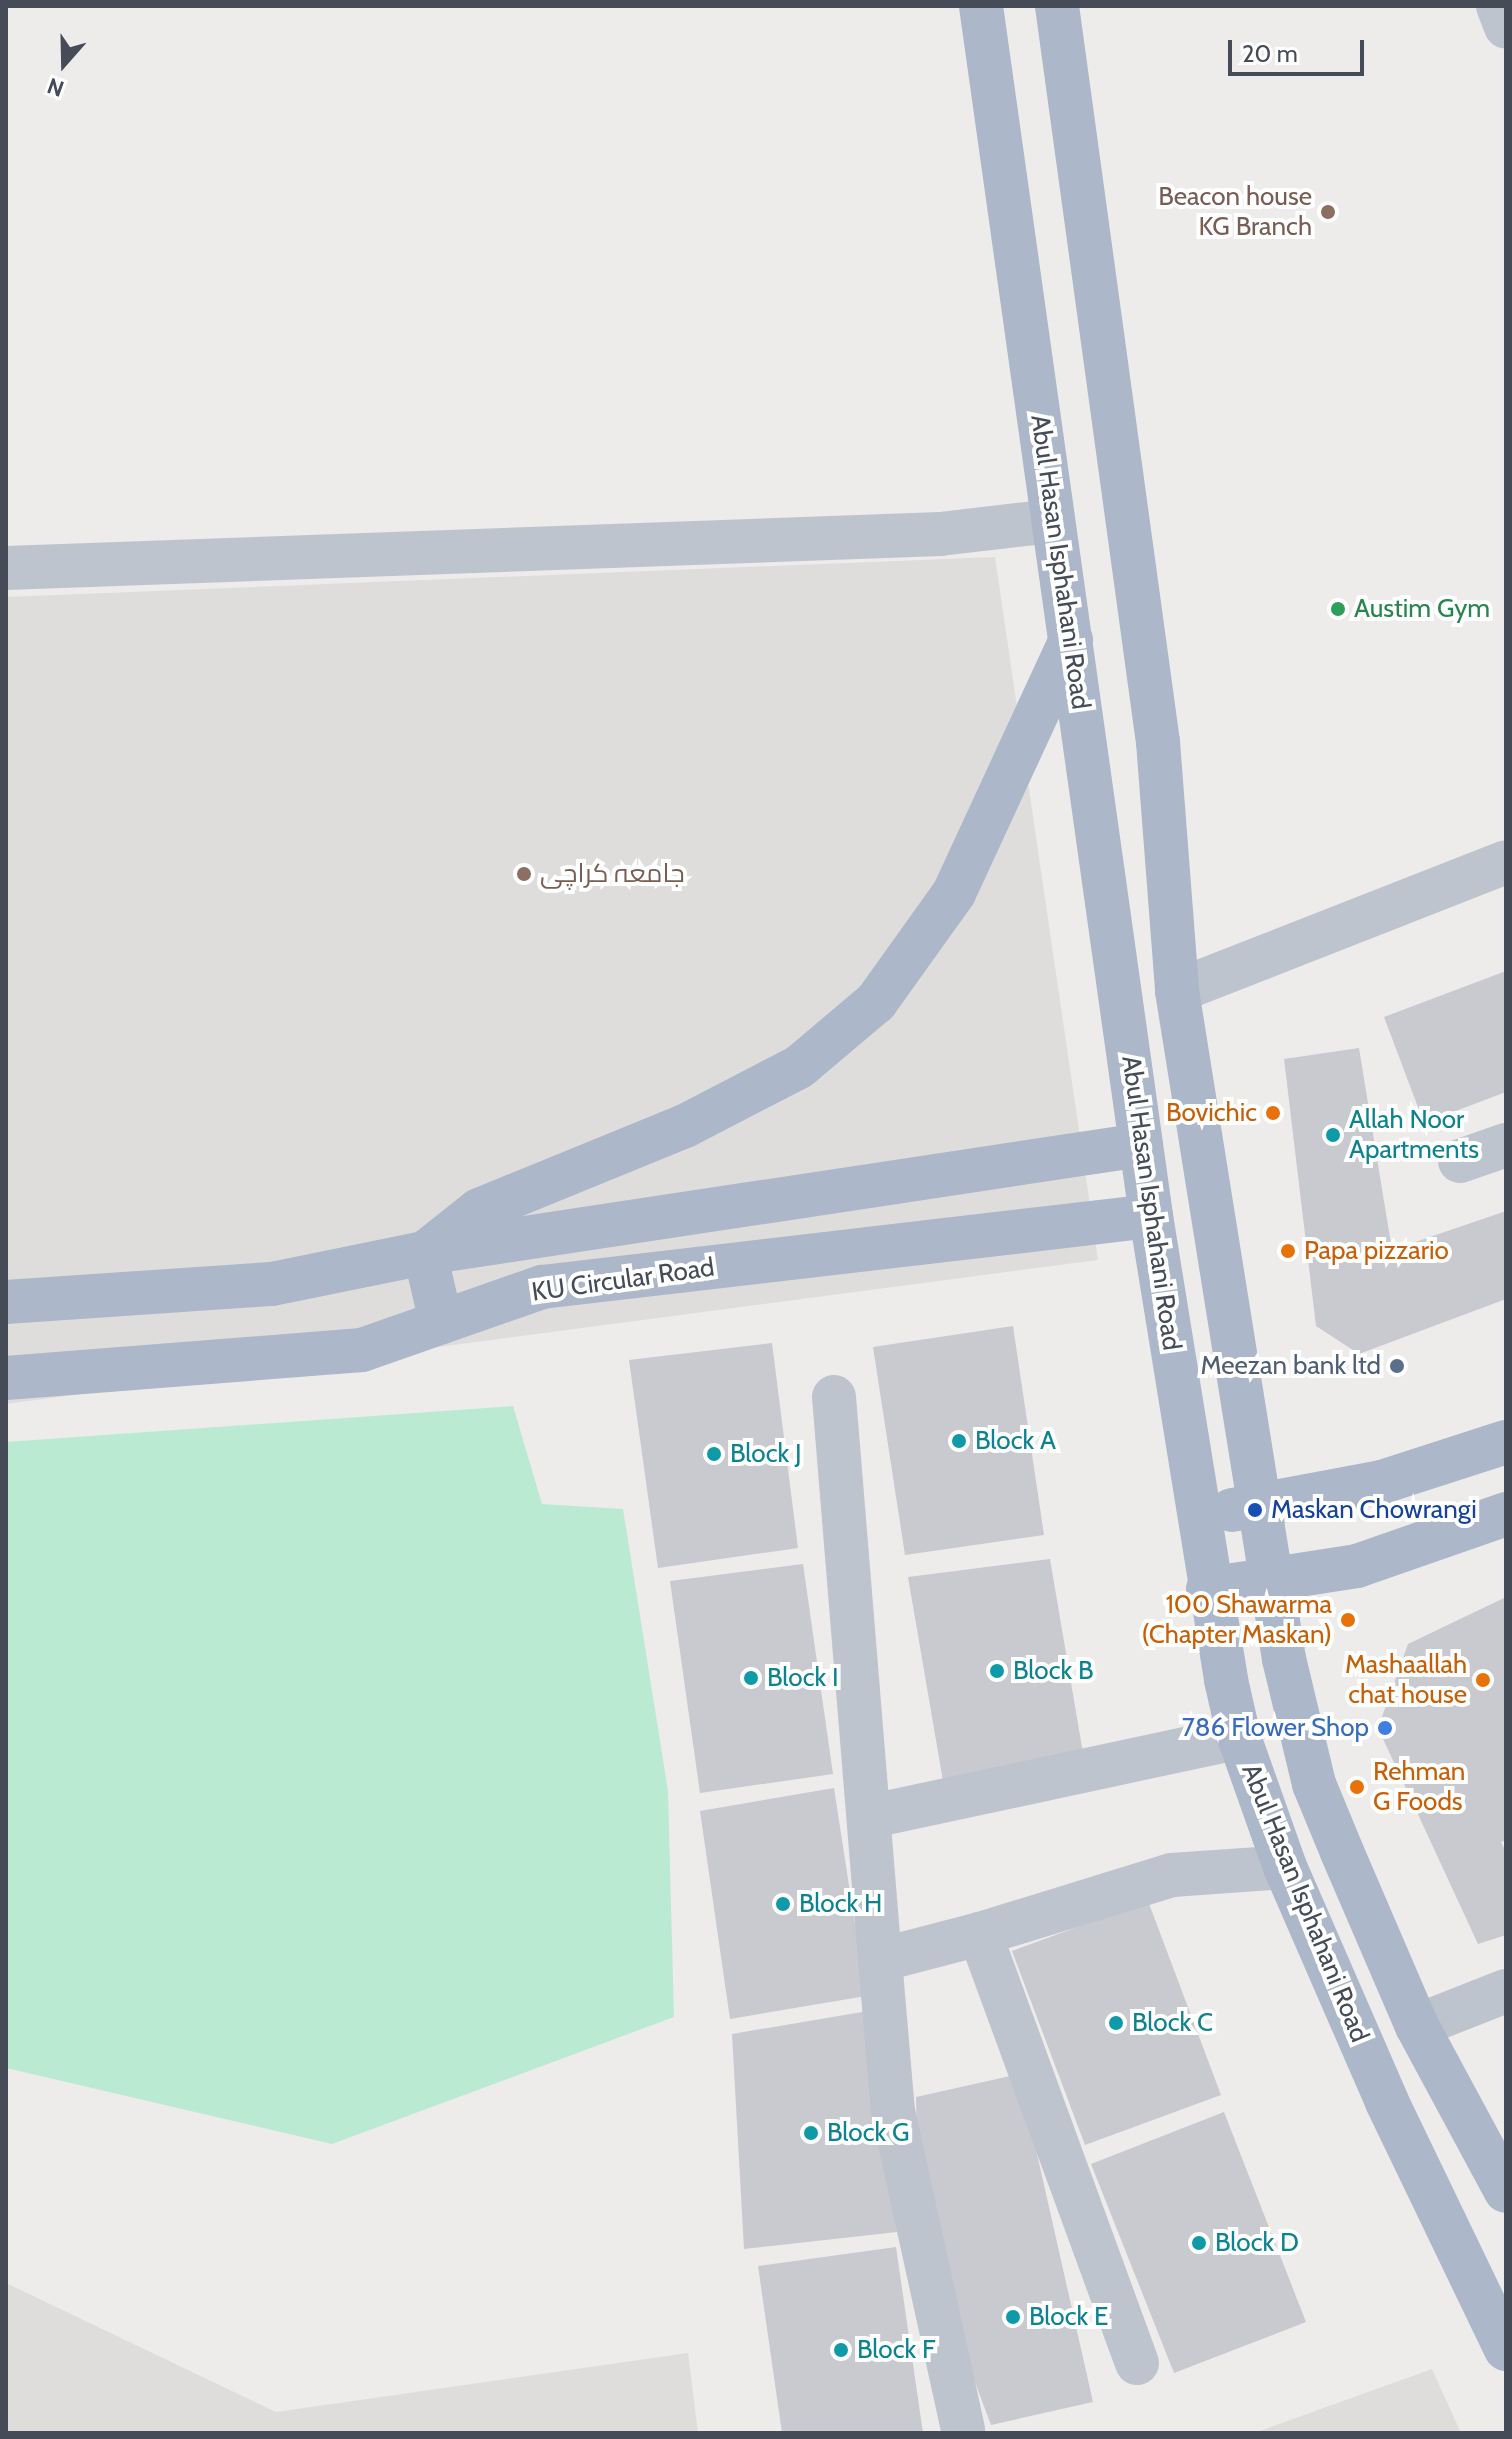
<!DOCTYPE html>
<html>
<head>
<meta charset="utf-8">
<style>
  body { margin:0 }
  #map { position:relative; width:1512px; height:2439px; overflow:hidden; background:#eeebeb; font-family:Cabin,Cairo,sans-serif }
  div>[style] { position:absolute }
  .education>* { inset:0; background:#dfdddc }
  .green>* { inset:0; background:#bbead3 }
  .building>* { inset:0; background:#c8cad0 }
  .minor>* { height:44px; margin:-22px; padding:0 22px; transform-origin:22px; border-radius:22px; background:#bdc4cd }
  .major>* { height:44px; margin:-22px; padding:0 22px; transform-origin:22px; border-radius:22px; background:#acb7c9 }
  .dots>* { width:22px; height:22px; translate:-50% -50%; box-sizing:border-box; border:4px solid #fff; border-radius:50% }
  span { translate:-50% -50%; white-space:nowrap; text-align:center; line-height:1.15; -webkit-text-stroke:8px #fff; paint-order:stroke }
  .education-label { font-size:26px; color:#785e54 }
  .right { translate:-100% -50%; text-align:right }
  .left { translate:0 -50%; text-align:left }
  .street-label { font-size:26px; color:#454c57 }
  .leisure-label { font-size:26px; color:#27864d }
  .food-label { font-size:26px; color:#c56008 }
  .culture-label { font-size:26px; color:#0d838f }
  .service-label { font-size:26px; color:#4e5e75 }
  .transit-label { font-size:26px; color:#164399 }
  .shop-label { font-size:26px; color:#366cbe }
  .frame { position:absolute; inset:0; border:8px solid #454c57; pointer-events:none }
  .north { position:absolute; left:24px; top:24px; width:80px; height:80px; -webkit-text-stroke:6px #fff; paint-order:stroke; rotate:200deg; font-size:22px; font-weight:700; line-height:32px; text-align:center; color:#454c57 }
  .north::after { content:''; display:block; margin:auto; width:28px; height:36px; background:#454c57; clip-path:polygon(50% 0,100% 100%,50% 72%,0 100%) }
  .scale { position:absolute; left:1228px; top:40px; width:136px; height:36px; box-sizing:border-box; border:4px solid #454c57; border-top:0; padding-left:10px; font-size:24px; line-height:28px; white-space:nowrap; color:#454c57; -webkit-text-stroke:6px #fff; paint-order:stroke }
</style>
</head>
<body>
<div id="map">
  <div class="education">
    <div style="clip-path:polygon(995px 557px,1098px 1260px,6px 1404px,6px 597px)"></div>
    <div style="clip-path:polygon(6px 2283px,276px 2412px,688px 2353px,698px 2433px,6px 2433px)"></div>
    <div style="clip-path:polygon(1432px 2369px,1461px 2433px,1254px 2433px)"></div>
  </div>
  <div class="green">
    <div style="clip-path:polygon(513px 1406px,542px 1504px,623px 1509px,668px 1791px,674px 2017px,332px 2144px,6px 2068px,6px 1442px)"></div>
  </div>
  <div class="building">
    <div style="clip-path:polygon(1506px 971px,1506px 1092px,1424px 1123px,1384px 1017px)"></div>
    <div style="clip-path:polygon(1359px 1048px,1392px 1250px,1506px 1211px,1506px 1299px,1359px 1354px,1316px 1326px,1284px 1059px)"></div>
    <div style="clip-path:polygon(1013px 1326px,1044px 1535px,905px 1555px,873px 1347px)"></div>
    <div style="clip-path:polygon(772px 1343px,798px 1548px,658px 1568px,629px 1360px)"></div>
    <div style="clip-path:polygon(1050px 1559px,1085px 1765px,944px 1787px,908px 1577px)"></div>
    <div style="clip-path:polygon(803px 1564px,833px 1774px,700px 1793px,670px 1581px)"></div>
    <div style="clip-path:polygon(1506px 1597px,1506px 1840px,1501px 1842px,1506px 1852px,1506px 1935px,1478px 1944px,1378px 1728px,1408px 1644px)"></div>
    <div style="clip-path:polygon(834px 1788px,866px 1996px,730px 2019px,700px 1811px)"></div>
    <div style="clip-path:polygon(1148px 1901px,1221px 2095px,1085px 2145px,1012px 1951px)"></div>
    <div style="clip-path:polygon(868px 2011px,897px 2232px,744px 2249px,732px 2034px)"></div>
    <div style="clip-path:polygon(1019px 2074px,1093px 2402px,991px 2425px,919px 2232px,916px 2097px)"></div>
    <div style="clip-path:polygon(1224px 2112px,1306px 2322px,1174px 2373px,1091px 2164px)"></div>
    <div style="clip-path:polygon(896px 2247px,923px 2433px,782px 2433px,758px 2266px)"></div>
  </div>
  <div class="minor">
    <div style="left:1498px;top:6px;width:22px;rotate:69deg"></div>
    <div style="left:6px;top:568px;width:935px;rotate:-2.08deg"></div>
    <div style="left:940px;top:534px;width:113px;rotate:-6.6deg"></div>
    <div style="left:1177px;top:991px;width:353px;rotate:-21.4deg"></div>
    <div style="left:1460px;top:1161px;width:49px;rotate:-19.2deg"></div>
    <div style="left:834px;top:1397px;width:565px;rotate:85.33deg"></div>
    <div style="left:880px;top:1960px;width:103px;rotate:-14.6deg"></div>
    <div style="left:872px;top:1816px;width:375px;rotate:-12.1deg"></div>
    <div style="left:880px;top:1960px;width:152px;rotate:85.1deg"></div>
    <div style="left:893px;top:2111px;width:326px;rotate:77.6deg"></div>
    <div style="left:1417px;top:2026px;width:96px;rotate:-21.5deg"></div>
    <div style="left:1137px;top:2363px;width:457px;rotate:-110.1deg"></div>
    <div style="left:980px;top:1934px;width:201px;rotate:-17.1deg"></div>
    <div style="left:1172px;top:1875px;width:113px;rotate:-4deg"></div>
  </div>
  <div class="major">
    <div style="left:981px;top:6px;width:1222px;rotate:82deg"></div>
    <div style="left:1151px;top:1216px;width:470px;rotate:80.8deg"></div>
    <div style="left:1226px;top:1680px;width:58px;rotate:77.2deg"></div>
    <div style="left:1239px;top:1737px;width:138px;rotate:70.5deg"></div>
    <div style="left:1285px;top:1867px;width:256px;rotate:66.5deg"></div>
    <div style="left:1387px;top:2102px;width:274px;rotate:64.3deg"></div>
    <div style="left:1057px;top:6px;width:743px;rotate:82.19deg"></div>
    <div style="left:1158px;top:742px;width:250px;rotate:85.6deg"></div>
    <div style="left:1177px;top:991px;width:677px;rotate:80.9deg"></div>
    <div style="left:1284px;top:1659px;width:129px;rotate:76.5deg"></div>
    <div style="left:1314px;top:1784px;width:74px;rotate:67.6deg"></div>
    <div style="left:1342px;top:1852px;width:189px;rotate:66.7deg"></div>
    <div style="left:1417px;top:2026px;width:187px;rotate:61.7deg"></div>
    <div style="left:6px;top:1302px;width:267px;rotate:-3.9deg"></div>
    <div style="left:272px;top:1284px;width:156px;rotate:-11.5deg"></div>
    <div style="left:425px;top:1253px;width:724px;rotate:-8.58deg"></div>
    <div style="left:441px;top:1322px;width:71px;rotate:-103.1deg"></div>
    <div style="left:425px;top:1253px;width:69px;rotate:-38.5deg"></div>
    <div style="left:479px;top:1210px;width:222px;rotate:-22.2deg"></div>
    <div style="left:685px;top:1126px;width:128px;rotate:-27.4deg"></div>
    <div style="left:799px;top:1067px;width:101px;rotate:-40.2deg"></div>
    <div style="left:876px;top:1002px;width:134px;rotate:-54.4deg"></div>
    <div style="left:954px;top:893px;width:279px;rotate:-65.2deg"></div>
    <div style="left:6px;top:1378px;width:357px;rotate:-4.5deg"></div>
    <div style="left:362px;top:1350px;width:191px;rotate:-19.3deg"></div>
    <div style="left:542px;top:1287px;width:613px;rotate:-6.65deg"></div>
    <div style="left:1232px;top:1510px;width:153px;rotate:-10.6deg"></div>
    <div style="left:1382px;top:1482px;width:130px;rotate:-17.9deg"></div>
    <div style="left:1208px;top:1589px;width:151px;rotate:-8.8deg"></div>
    <div style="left:1357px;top:1566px;width:158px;rotate:-19.2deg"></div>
  </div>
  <div class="dots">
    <div style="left:1328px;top:212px;background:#8d6e63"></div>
    <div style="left:1338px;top:609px;background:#2e9e5b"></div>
    <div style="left:524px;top:874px;background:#8d6e63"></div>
    <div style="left:1273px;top:1113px;background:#e8710a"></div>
    <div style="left:1333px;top:1135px;background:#0f9aa8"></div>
    <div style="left:1288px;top:1251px;background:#e8710a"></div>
    <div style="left:1397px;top:1366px;background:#5c6f8a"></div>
    <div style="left:959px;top:1441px;background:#0f9aa8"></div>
    <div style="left:714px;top:1454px;background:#0f9aa8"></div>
    <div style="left:1255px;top:1510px;background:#1a4fb4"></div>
    <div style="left:1348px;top:1620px;background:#e8710a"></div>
    <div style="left:997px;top:1671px;background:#0f9aa8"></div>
    <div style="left:751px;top:1678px;background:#0f9aa8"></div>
    <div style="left:1483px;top:1680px;background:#e8710a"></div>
    <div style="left:1385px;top:1728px;background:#3f7fe0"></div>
    <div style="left:1357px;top:1787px;background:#e8710a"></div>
    <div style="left:783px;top:1904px;background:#0f9aa8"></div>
    <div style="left:1116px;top:2023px;background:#0f9aa8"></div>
    <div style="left:811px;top:2133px;background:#0f9aa8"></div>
    <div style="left:1199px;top:2243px;background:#0f9aa8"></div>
    <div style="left:1013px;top:2317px;background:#0f9aa8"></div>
    <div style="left:841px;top:2350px;background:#0f9aa8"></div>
  </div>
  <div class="education-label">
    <span class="right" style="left:1312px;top:212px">Beacon house<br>KG Branch</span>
    <span class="left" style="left:540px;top:874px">جامعہ کراچی</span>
  </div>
  <div class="street-label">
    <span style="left:1060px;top:562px;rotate:82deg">Abul Hasan Isphahani Road</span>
    <span style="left:1151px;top:1203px;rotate:82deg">Abul Hasan Isphahani Road</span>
    <span style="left:623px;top:1280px;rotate:-8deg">KU Circular Road</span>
    <span style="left:1305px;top:1903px;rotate:68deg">Abul Hasan Isphahani Road</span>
  </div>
  <div class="leisure-label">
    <span class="left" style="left:1354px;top:609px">Austim Gym</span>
  </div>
  <div class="food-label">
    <span class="right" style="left:1257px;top:1113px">Bovichic</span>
    <span class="left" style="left:1304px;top:1251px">Papa pizzario</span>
    <span class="right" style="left:1332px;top:1620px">100 Shawarma<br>(Chapter Maskan)</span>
    <span class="right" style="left:1467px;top:1680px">Mashaallah<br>chat house</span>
    <span class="left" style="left:1373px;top:1787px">Rehman<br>G Foods</span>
  </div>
  <div class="culture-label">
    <span class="left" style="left:1349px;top:1135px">Allah Noor<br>Apartments</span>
    <span class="left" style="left:975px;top:1441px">Block A</span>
    <span class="left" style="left:730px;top:1454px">Block J</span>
    <span class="left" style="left:1013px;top:1671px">Block B</span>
    <span class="left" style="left:767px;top:1678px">Block I</span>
    <span class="left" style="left:799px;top:1904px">Block H</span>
    <span class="left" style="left:1132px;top:2023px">Block C</span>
    <span class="left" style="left:827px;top:2133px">Block G</span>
    <span class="left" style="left:1215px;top:2243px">Block D</span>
    <span class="left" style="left:1029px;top:2317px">Block E</span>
    <span class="left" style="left:857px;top:2350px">Block F</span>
  </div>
  <div class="service-label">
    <span class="right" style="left:1381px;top:1366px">Meezan bank ltd</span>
  </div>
  <div class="transit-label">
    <span class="left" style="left:1271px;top:1510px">Maskan Chowrangi</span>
  </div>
  <div class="shop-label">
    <span class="right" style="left:1369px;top:1728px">786 Flower Shop</span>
  </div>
  <div class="frame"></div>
  <div class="north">N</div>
  <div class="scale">20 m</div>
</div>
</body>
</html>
